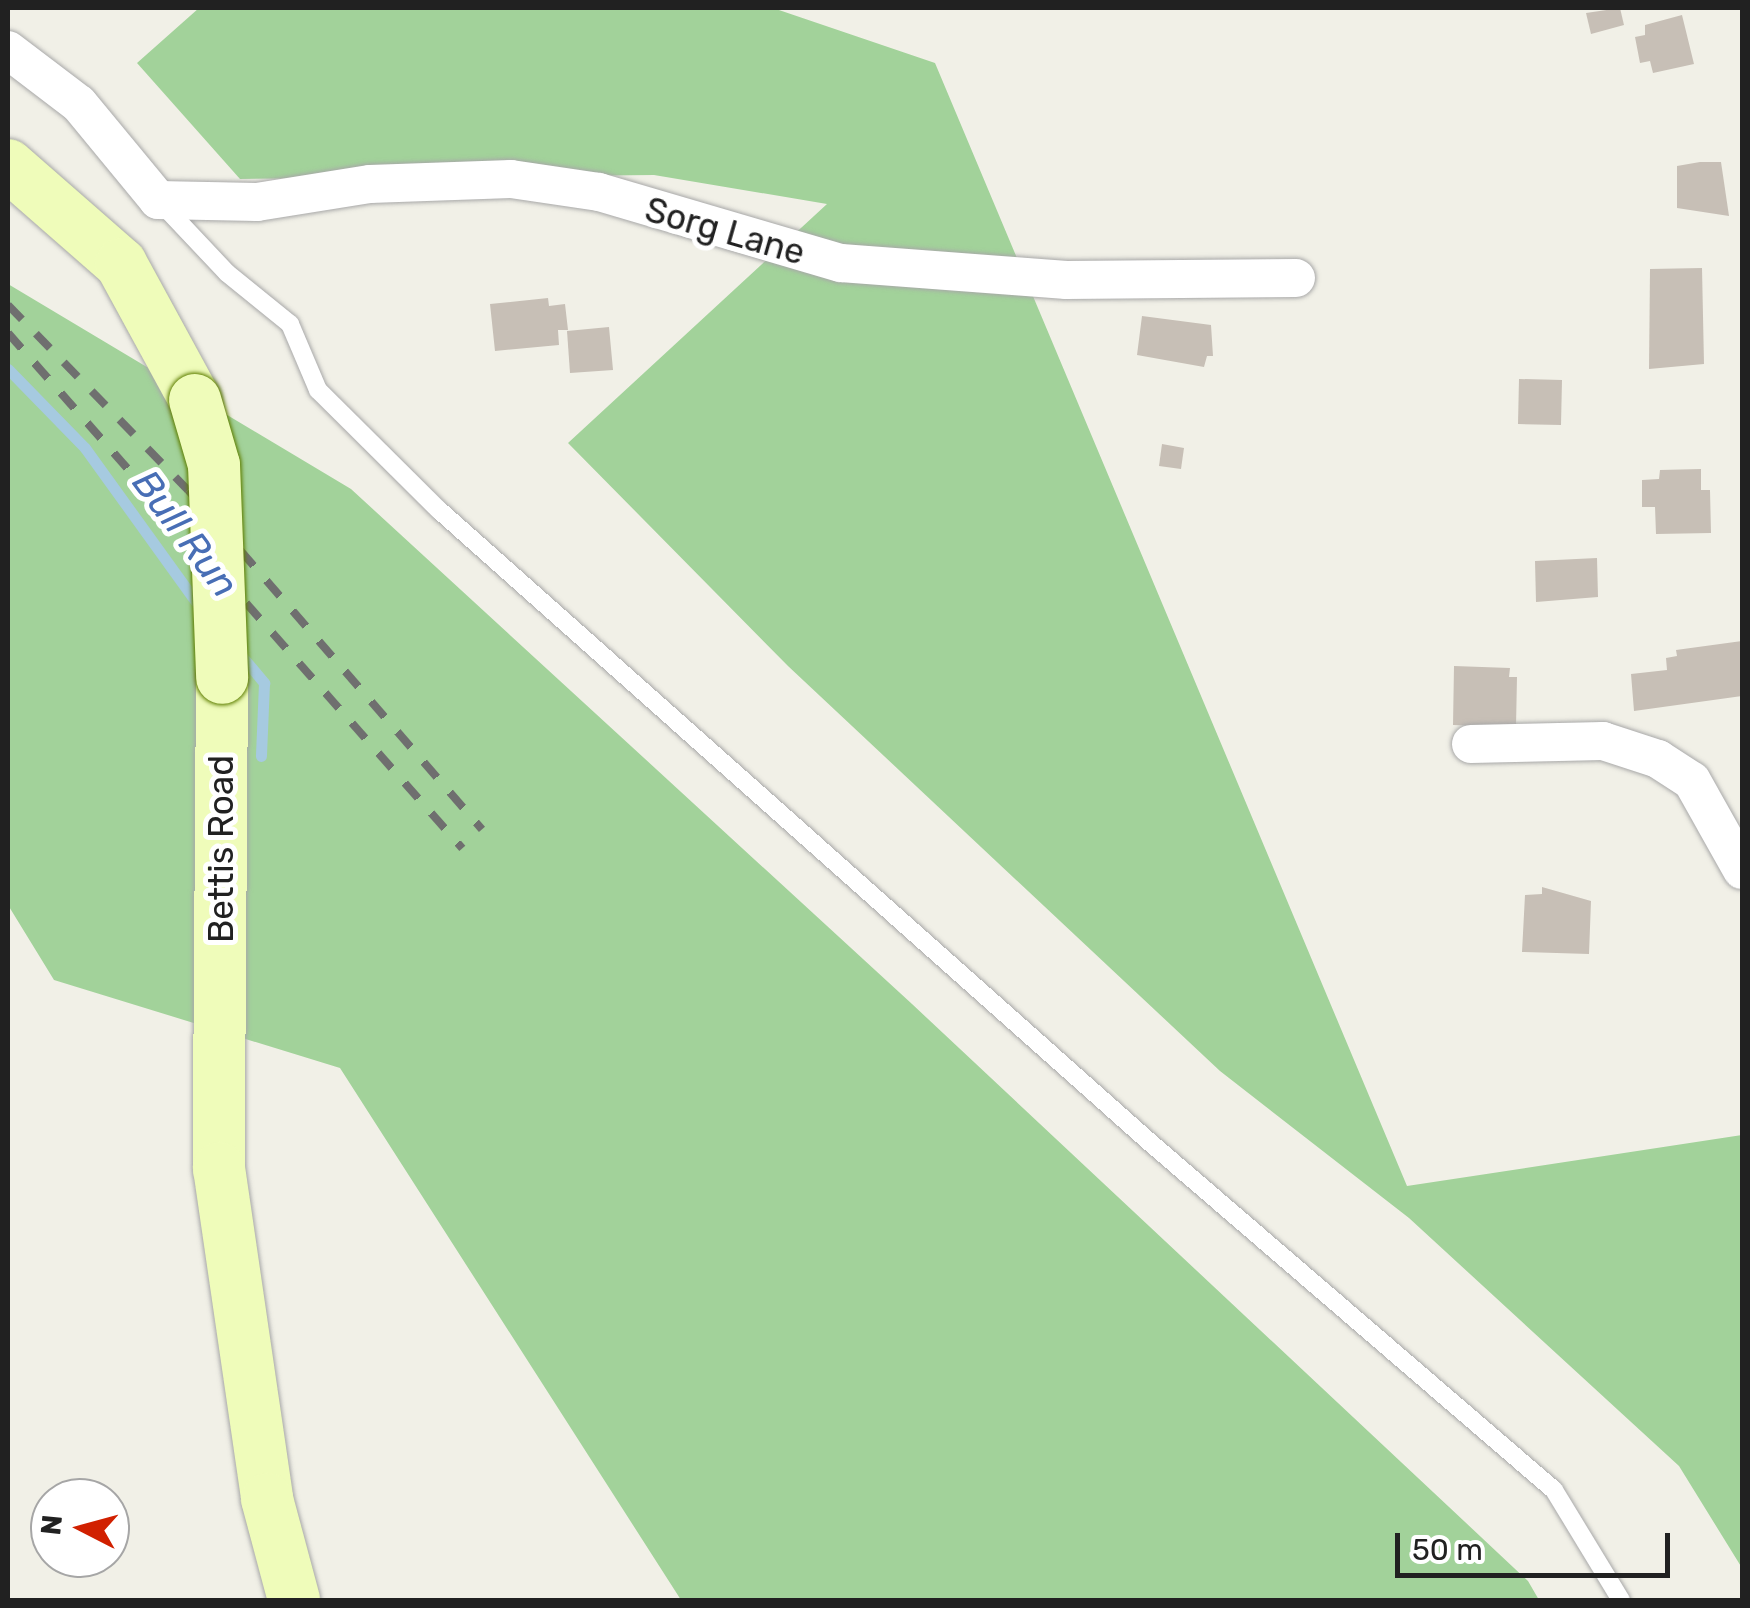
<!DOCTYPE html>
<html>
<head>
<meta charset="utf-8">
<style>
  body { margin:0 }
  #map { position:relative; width:1750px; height:1608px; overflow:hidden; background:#f1f0e7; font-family:Rubik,sans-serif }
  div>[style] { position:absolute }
  .forest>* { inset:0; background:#a2d29a }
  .stream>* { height:11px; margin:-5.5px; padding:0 5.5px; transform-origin:5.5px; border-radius:5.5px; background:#a6cae0 }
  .building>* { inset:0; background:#c7bfb6 }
  .roads { filter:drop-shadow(0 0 2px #a8a8a8) drop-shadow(0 0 2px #a8a8a8) }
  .lane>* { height:18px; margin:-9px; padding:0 9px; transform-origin:9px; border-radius:9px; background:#fff }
  .street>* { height:38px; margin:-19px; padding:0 19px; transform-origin:19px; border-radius:19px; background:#fff }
  .secondary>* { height:52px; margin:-26px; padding:0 26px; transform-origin:26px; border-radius:26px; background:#effcba }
  .rail>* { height:8px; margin-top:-4px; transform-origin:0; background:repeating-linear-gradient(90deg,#6f6f6f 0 20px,transparent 0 40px) }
  .bridges { filter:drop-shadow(0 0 2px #5e7f00) drop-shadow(0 0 2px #5e7f00) }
  .secondary-bridge>* { height:52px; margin:-26px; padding:0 26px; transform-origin:26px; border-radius:26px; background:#effcba }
  span { translate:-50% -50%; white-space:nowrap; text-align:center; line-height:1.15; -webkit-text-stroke:10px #fff; paint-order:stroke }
  .street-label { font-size:35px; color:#212121 }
  .water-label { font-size:38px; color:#486eb5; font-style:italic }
  .frame { position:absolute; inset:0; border:10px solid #212121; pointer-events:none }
  .north { position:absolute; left:30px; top:1478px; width:100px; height:100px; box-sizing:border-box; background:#fff; border:2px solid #a6a6a6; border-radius:50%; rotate:276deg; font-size:28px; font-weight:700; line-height:40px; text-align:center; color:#212121 }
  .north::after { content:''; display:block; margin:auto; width:35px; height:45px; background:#d12000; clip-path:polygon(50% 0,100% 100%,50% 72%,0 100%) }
  .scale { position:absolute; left:1395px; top:1533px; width:275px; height:45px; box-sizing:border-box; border:5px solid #212121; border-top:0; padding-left:12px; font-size:30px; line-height:35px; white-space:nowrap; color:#212121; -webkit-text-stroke:8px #fff; paint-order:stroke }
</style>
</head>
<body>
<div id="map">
  <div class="forest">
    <div style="clip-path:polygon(199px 8px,773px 8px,935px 63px,1407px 1186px,1742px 1135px,1742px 1568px,1679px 1466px,1409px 1218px,1220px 1071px,788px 666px,568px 443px,827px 204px,654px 175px,240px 179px,137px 63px)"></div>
    <div style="clip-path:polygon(8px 284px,351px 489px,912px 1004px,1528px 1581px,1539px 1600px,681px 1600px,340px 1068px,54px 980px,8px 905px)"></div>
  </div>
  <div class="stream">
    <div style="left:8px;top:369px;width:110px;rotate:45.7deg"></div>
    <div style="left:85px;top:448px;width:200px;rotate:54.2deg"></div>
    <div style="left:240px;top:654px;width:38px;rotate:50deg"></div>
    <div style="left:264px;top:683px;width:73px;rotate:92.4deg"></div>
  </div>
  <div class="building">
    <div style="clip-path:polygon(1620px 8px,1624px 25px,1591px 34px,1586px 13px)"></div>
    <div style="clip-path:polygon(1682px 15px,1694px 64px,1653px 73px,1650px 61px,1640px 63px,1635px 37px,1645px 35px,1645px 25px)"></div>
    <div style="clip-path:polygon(1700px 162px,1721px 162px,1729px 216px,1677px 208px,1677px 166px)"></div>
    <div style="clip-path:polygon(1702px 268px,1704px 364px,1649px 369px,1650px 269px)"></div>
    <div style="clip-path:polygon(548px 298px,549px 306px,565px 304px,568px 330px,558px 330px,559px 345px,495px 351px,490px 304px)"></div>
    <div style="clip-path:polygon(1142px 316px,1211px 325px,1213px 356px,1207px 356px,1204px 367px,1137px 355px)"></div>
    <div style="clip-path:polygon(609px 327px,613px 370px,570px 373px,567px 331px)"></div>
    <div style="clip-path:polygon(1519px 379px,1562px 380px,1561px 425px,1518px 424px)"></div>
    <div style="clip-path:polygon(1162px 444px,1184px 448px,1181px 469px,1159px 466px)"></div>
    <div style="clip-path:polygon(1701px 469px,1701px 490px,1710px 490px,1711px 533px,1656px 534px,1655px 507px,1642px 507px,1642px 480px,1659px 479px,1660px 470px)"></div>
    <div style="clip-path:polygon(1597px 558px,1598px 597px,1536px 602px,1535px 561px)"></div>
    <div style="clip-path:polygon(1742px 641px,1742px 696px,1634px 711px,1631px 674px,1667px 670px,1666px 658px,1677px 656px,1676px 650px)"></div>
    <div style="clip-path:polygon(1454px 666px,1510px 668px,1509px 677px,1517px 677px,1516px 727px,1453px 725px)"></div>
    <div style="clip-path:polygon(1542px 887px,1591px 901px,1589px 954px,1522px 952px,1525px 895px,1542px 894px)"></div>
  </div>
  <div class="roads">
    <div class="lane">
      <div style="left:162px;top:204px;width:95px;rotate:46.7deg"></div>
      <div style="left:227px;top:273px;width:81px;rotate:39deg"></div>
      <div style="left:290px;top:324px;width:72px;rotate:67deg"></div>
      <div style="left:318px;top:390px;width:170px;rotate:44.8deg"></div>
      <div style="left:439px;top:510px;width:956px;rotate:41.65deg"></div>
      <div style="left:1153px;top:1145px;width:529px;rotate:40.71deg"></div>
      <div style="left:1554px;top:1490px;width:129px;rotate:58.7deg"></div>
    </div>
    <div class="street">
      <div style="left:8px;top:50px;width:89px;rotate:37.3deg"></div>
      <div style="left:79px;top:104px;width:124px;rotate:50.5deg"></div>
      <div style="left:158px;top:200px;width:99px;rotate:1.2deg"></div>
      <div style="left:257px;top:202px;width:114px;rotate:-9.1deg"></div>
      <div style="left:370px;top:184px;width:141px;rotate:-2deg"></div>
      <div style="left:511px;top:179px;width:89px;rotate:8.4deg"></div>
      <div style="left:599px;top:192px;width:252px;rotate:16.4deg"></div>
      <div style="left:841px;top:263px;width:226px;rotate:4.3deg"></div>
      <div style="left:1066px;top:280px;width:230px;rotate:-0.5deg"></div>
      <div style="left:1471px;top:744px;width:132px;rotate:-1.3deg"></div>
      <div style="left:1603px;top:741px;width:58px;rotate:18.1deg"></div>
      <div style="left:1658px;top:759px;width:40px;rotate:32.9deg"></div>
      <div style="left:1692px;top:781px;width:102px;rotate:60.7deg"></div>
    </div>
    <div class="secondary">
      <div style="left:8px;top:165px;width:150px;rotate:41.2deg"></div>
      <div style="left:121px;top:264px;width:155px;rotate:61.4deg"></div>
      <div style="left:222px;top:678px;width:490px;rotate:90.4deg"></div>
      <div style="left:219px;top:1168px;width:334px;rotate:81.7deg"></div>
      <div style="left:267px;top:1499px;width:105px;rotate:75deg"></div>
    </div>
  </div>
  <div class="rail">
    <div style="left:8px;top:305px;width:258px;rotate:45.8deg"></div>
    <div style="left:188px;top:490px;width:449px;rotate:49.1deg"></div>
    <div style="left:8px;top:333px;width:687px;rotate:48.6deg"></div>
  </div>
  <div class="bridges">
    <div class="secondary-bridge">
      <div style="left:195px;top:400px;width:68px;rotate:73.7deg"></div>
      <div style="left:214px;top:465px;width:213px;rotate:87.8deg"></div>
    </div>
  </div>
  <div class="street-label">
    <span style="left:725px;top:231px;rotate:16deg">Sorg Lane</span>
    <span style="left:221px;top:849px;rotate:-90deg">Bettis Road</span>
  </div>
  <div class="water-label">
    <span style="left:185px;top:534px;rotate:53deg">Bull Run</span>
  </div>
  <div class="frame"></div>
  <div class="north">N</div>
  <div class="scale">50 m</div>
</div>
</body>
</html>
